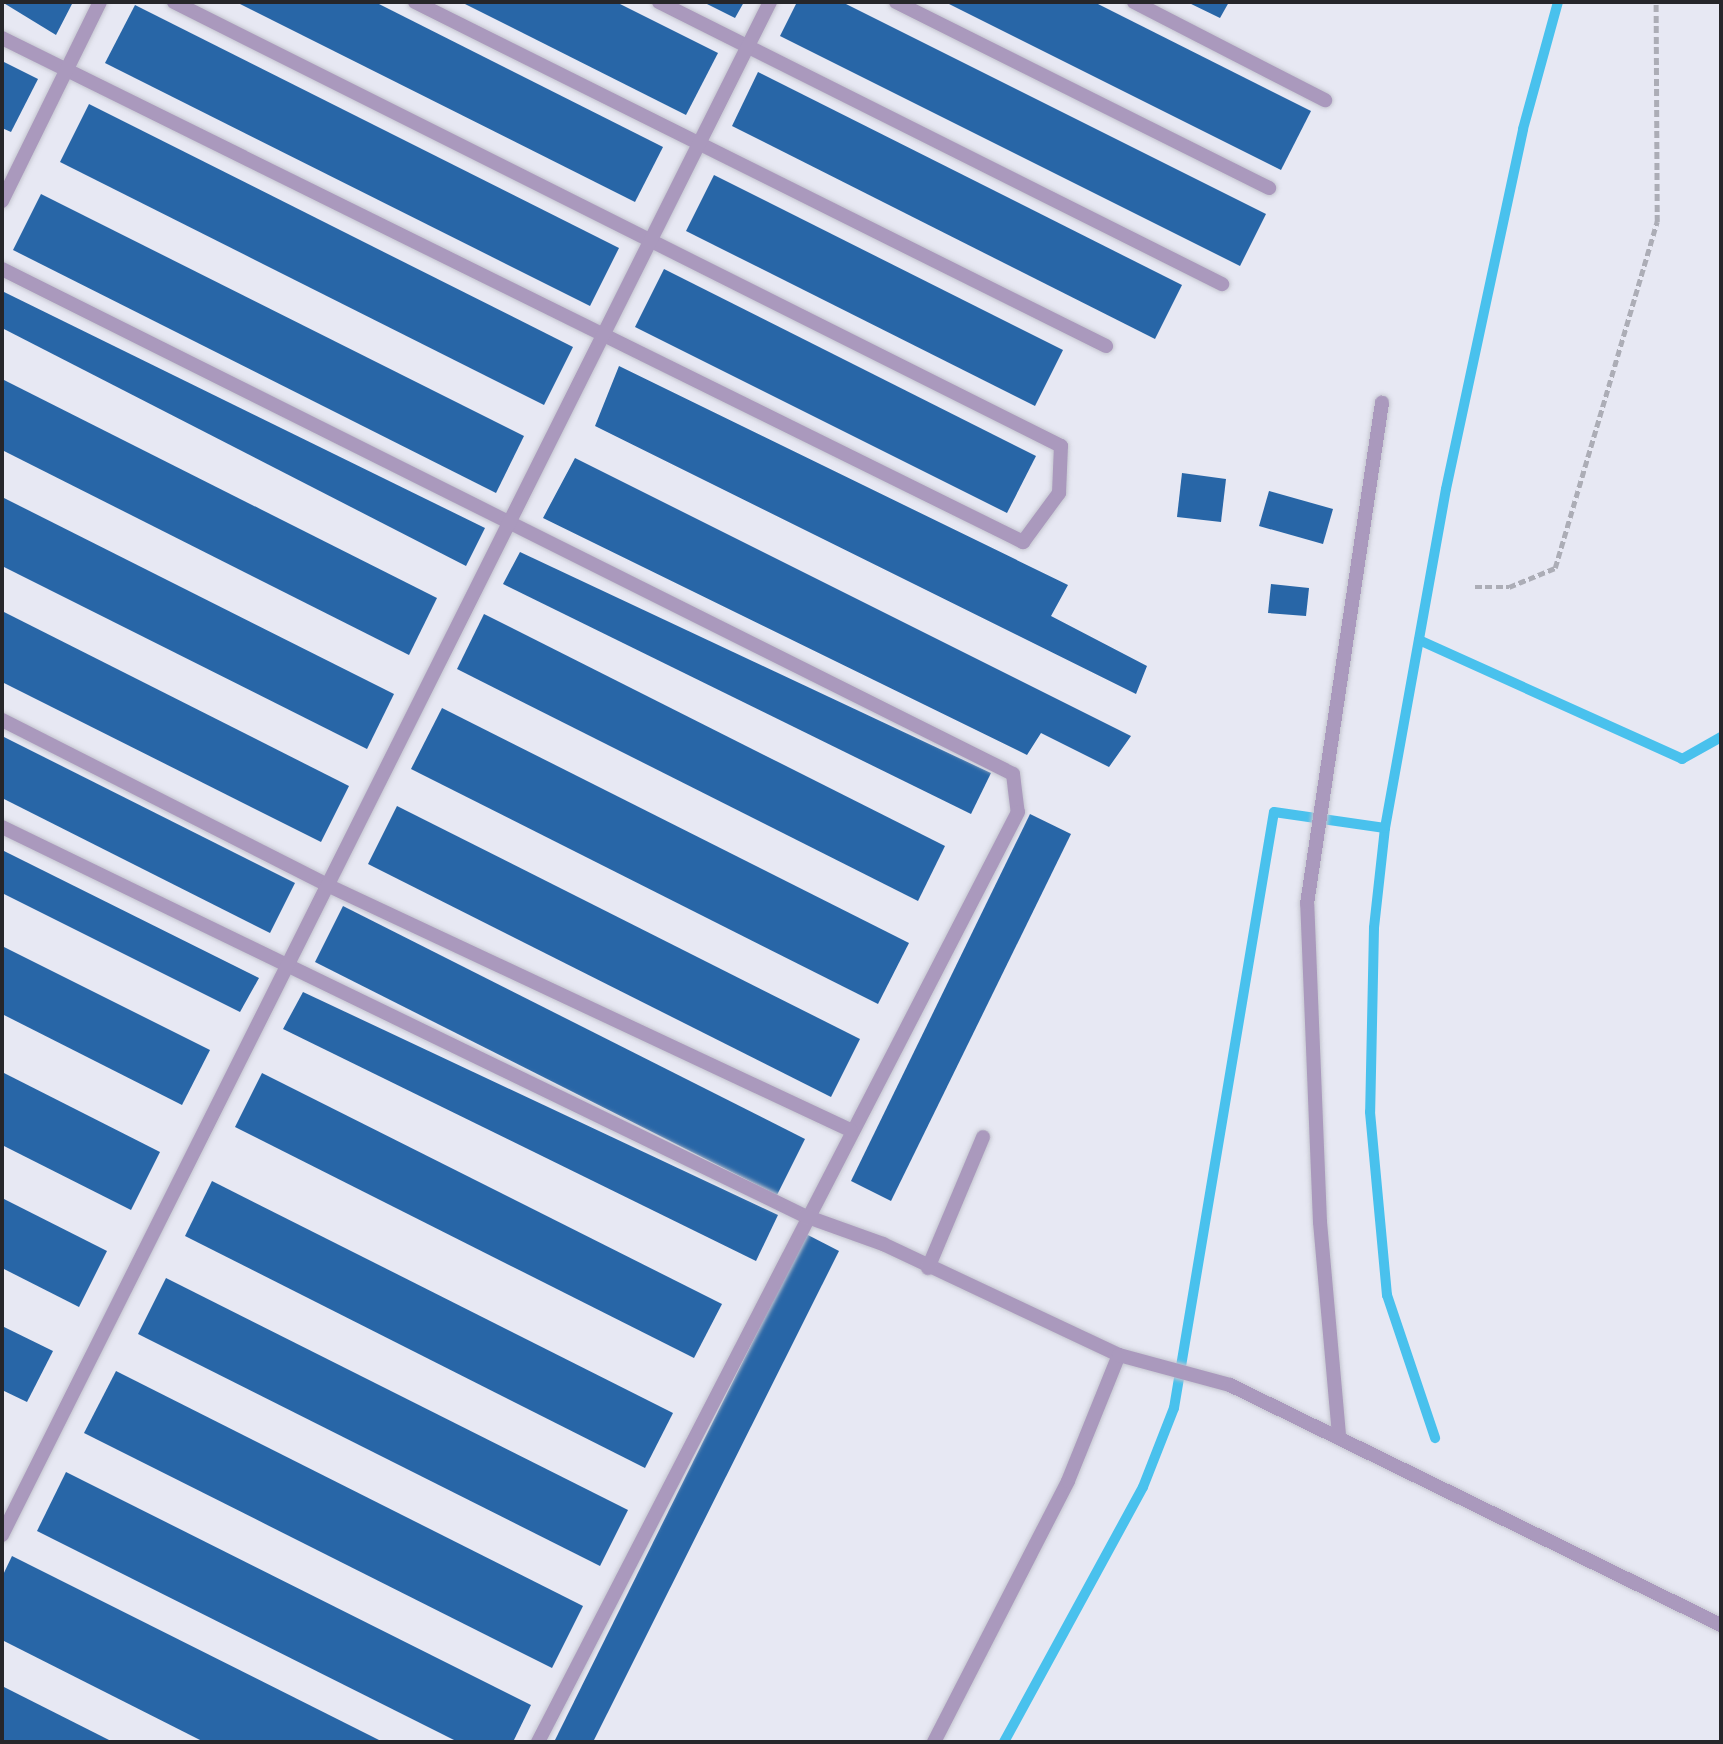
<!DOCTYPE html>
<html>
<head>
<meta charset="utf-8">
<style>
  body { margin:0 }
  #map { position:relative; width:1723px; height:1744px; overflow:hidden; background:#e7e8f3; font-family:"Source Serif 4",serif }
  div>[style] { position:absolute }
  .stream>* { height:10px; margin:-5px; padding:0 5px; transform-origin:5px; border-radius:5px; background:#49c1ed }
  .building>* { inset:0; background:#2866a7 }
  .path>* { height:4.5px; margin-top:-2.25px; transform-origin:0; background:repeating-linear-gradient(90deg,#acadb6 0 7px,transparent 0 10.5px) }
  .roads { filter:drop-shadow(0 0 2px #c4c5cf) drop-shadow(0 0 2px #c4c5cf) }
  .lane>* { height:14px; margin:-7px; padding:0 7px; transform-origin:7px; border-radius:7px; background:#aa99bd }
  span { translate:-50% -50%; white-space:nowrap; text-align:center; line-height:1.15; -webkit-text-stroke:7px #fff; paint-order:stroke }
  .frame { position:absolute; inset:0; border:4px solid #26262a; pointer-events:none }
</style>
</head>
<body>
<div id="map">
  <div class="stream">
    <div style="left:1419px;top:640px;width:289px;rotate:24.3deg"></div>
    <div style="left:1682px;top:759px;width:45px;rotate:-29.4deg"></div>
    <div style="left:1385px;top:828px;width:101px;rotate:96.3deg"></div>
    <div style="left:1374px;top:928px;width:184px;rotate:91.2deg"></div>
    <div style="left:1370px;top:1112px;width:184px;rotate:84.7deg"></div>
    <div style="left:1387px;top:1295px;width:151px;rotate:71.4deg"></div>
    <div style="left:1004px;top:1742px;width:290px;rotate:-61.4deg"></div>
    <div style="left:1143px;top:1487px;width:85px;rotate:-68.6deg"></div>
    <div style="left:1174px;top:1408px;width:604px;rotate:-80.48deg"></div>
    <div style="left:1274px;top:812px;width:112px;rotate:8.2deg"></div>
    <div style="left:1385px;top:828px;width:344px;rotate:-79.8deg"></div>
    <div style="left:1446px;top:489px;width:368px;rotate:-77.9deg"></div>
    <div style="left:1523px;top:129px;width:132px;rotate:-74.6deg"></div>
  </div>
  <div class="building">
    <div style="clip-path:polygon(2px 2px,73px 2px,56px 35px)"></div>
    <div style="clip-path:polygon(236px 2px,375px 2px,663px 147px,635px 202px)"></div>
    <div style="clip-path:polygon(461px 2px,616px 2px,718px 53px,686px 115px)"></div>
    <div style="clip-path:polygon(703px 2px,744px 2px,735px 18px)"></div>
    <div style="clip-path:polygon(797px 2px,842px 2px,1266px 214px,1240px 266px,780px 36px)"></div>
    <div style="clip-path:polygon(945px 2px,1094px 2px,1311px 111px,1281px 170px)"></div>
    <div style="clip-path:polygon(1187px 2px,1229px 2px,1220px 18px)"></div>
    <div style="clip-path:polygon(135px 5px,619px 248px,590px 306px,105px 63px)"></div>
    <div style="clip-path:polygon(2px 61px,38px 79px,11px 132px,2px 128px)"></div>
    <div style="clip-path:polygon(758px 72px,1182px 285px,1155px 339px,732px 126px)"></div>
    <div style="clip-path:polygon(89px 104px,573px 347px,544px 405px,60px 162px)"></div>
    <div style="clip-path:polygon(714px 175px,1063px 350px,1035px 406px,686px 231px)"></div>
    <div style="clip-path:polygon(41px 194px,524px 436px,496px 493px,13px 250px)"></div>
    <div style="clip-path:polygon(664px 269px,1036px 456px,1007px 513px,635px 327px)"></div>
    <div style="clip-path:polygon(2px 291px,485px 528px,466px 566px,2px 328px)"></div>
    <div style="clip-path:polygon(619px 366px,1068px 585px,1051px 616px,1147px 666px,1136px 694px,595px 426px)"></div>
    <div style="clip-path:polygon(2px 379px,437px 598px,409px 655px,2px 450px)"></div>
    <div style="clip-path:polygon(575px 458px,1131px 736px,1109px 767px,1041px 733px,1027px 755px,543px 518px)"></div>
    <div style="clip-path:polygon(1182px 473px,1226px 479px,1221px 522px,1177px 517px)"></div>
    <div style="clip-path:polygon(1269px 491px,1333px 509px,1323px 544px,1259px 526px)"></div>
    <div style="clip-path:polygon(2px 497px,394px 694px,367px 749px,2px 566px)"></div>
    <div style="clip-path:polygon(520px 552px,991px 773px,971px 814px,503px 584px)"></div>
    <div style="clip-path:polygon(1271px 584px,1309px 588px,1306px 616px,1268px 613px)"></div>
    <div style="clip-path:polygon(2px 611px,349px 786px,321px 842px,2px 682px)"></div>
    <div style="clip-path:polygon(484px 614px,945px 846px,918px 901px,457px 669px)"></div>
    <div style="clip-path:polygon(442px 708px,909px 943px,878px 1004px,411px 769px)"></div>
    <div style="clip-path:polygon(2px 736px,295px 883px,270px 933px,2px 798px)"></div>
    <div style="clip-path:polygon(397px 806px,860px 1039px,831px 1097px,368px 864px)"></div>
    <div style="clip-path:polygon(1030px 814px,1071px 834px,891px 1201px,851px 1181px)"></div>
    <div style="clip-path:polygon(2px 850px,259px 978px,240px 1012px,2px 893px)"></div>
    <div style="clip-path:polygon(343px 906px,805px 1139px,777px 1195px,315px 962px)"></div>
    <div style="clip-path:polygon(2px 946px,210px 1050px,182px 1105px,2px 1014px)"></div>
    <div style="clip-path:polygon(303px 992px,778px 1215px,756px 1261px,283px 1029px)"></div>
    <div style="clip-path:polygon(2px 1072px,160px 1152px,131px 1210px,2px 1145px)"></div>
    <div style="clip-path:polygon(262px 1073px,722px 1304px,694px 1358px,235px 1127px)"></div>
    <div style="clip-path:polygon(212px 1181px,673px 1413px,645px 1468px,185px 1236px)"></div>
    <div style="clip-path:polygon(2px 1198px,107px 1251px,79px 1307px,2px 1268px)"></div>
    <div style="clip-path:polygon(806px 1234px,839px 1251px,593px 1742px,554px 1742px)"></div>
    <div style="clip-path:polygon(166px 1278px,628px 1510px,600px 1566px,138px 1334px)"></div>
    <div style="clip-path:polygon(2px 1326px,53px 1351px,27px 1402px,2px 1390px)"></div>
    <div style="clip-path:polygon(116px 1371px,583px 1606px,552px 1668px,84px 1433px)"></div>
    <div style="clip-path:polygon(66px 1472px,531px 1705px,513px 1742px,458px 1742px,37px 1531px)"></div>
    <div style="clip-path:polygon(12px 1556px,383px 1742px,204px 1742px,2px 1640px,2px 1577px)"></div>
    <div style="clip-path:polygon(2px 1686px,113px 1742px,2px 1742px)"></div>
  </div>
  <div class="path">
    <div style="left:1475px;top:587px;width:34px"></div>
    <div style="left:1509px;top:587px;width:50px;rotate:-22.4deg"></div>
    <div style="left:1555px;top:568px;width:361px;rotate:-73.6deg"></div>
    <div style="left:1657px;top:222px;width:220px;rotate:-90.3deg"></div>
  </div>
  <div class="roads">
    <div class="lane">
      <div style="left:415px;top:2px;width:772px;rotate:26.47deg"></div>
      <div style="left:659px;top:2px;width:630px;rotate:26.61deg"></div>
      <div style="left:896px;top:2px;width:417px;rotate:26.5deg"></div>
      <div style="left:1134px;top:2px;width:215px;rotate:27.2deg"></div>
      <div style="left:2px;top:38px;width:1139px;rotate:26.27deg"></div>
      <div style="left:1023px;top:542px;width:61px;rotate:-53.7deg"></div>
      <div style="left:1059px;top:493px;width:47px;rotate:-87.6deg"></div>
      <div style="left:1061px;top:446px;width:992px;rotate:-153.41deg"></div>
      <div style="left:2px;top:201px;width:222px;rotate:-63.8deg"></div>
      <div style="left:2px;top:269px;width:1130px;rotate:26.54deg"></div>
      <div style="left:1013px;top:774px;width:38px;rotate:83deg"></div>
      <div style="left:1018px;top:812px;width:1047px;rotate:117.3deg"></div>
      <div style="left:2px;top:720px;width:364px;rotate:26.9deg"></div>
      <div style="left:327px;top:885px;width:578px;rotate:25.1deg"></div>
      <div style="left:2px;top:827px;width:892px;rotate:25.85deg"></div>
      <div style="left:805px;top:1216px;width:83px;rotate:19.7deg"></div>
      <div style="left:883px;top:1244px;width:261px;rotate:25.2deg"></div>
      <div style="left:928px;top:1268px;width:142px;rotate:-67.2deg"></div>
      <div style="left:1339px;top:1435px;width:214px;rotate:-95.1deg"></div>
      <div style="left:1320px;top:1222px;width:318px;rotate:-92.3deg"></div>
      <div style="left:1307px;top:904px;width:507px;rotate:-81.49deg"></div>
      <div style="left:2px;top:1535px;width:1715px;rotate:-63.39deg"></div>
      <div style="left:934px;top:1742px;width:293px;rotate:-62.8deg"></div>
      <div style="left:1068px;top:1481px;width:136px;rotate:-68deg"></div>
      <div style="left:1119px;top:1355px;width:115px;rotate:15.1deg"></div>
      <div style="left:1230px;top:1385px;width:547px;rotate:26.05deg"></div>
    </div>
  </div>
  <div class="frame"></div>
</div>
</body>
</html>
